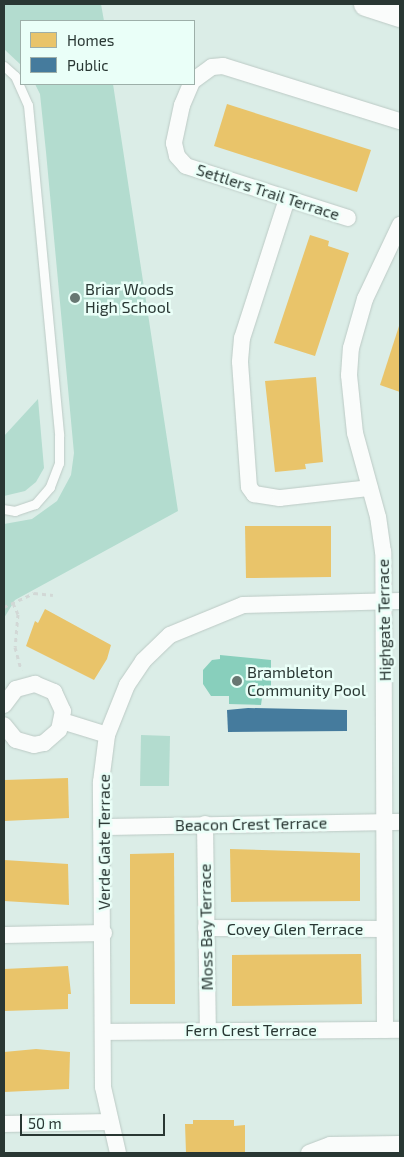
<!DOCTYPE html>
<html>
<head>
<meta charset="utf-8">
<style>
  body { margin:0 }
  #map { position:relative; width:404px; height:1157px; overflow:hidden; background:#dbede7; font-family:"Exo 2",sans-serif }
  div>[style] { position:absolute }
  .green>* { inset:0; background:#b3dccf }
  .water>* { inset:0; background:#88cfbc }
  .homes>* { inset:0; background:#e9c46a }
  .public>* { inset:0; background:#457b9d }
  .path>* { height:3px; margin-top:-1.5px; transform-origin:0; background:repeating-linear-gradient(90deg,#d2d8d6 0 4px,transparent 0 8px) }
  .roads { filter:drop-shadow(0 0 1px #bccac5) drop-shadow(0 0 1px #bccac5) }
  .lane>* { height:9px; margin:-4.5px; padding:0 4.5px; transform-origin:4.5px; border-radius:4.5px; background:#fafcfb }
  .street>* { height:16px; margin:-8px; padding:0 8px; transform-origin:8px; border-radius:8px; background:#fafcfb }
  .secondary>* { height:24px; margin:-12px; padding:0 12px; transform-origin:12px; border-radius:12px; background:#fafcfb }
  .dots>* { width:14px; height:14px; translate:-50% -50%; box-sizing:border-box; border:2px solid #eafff8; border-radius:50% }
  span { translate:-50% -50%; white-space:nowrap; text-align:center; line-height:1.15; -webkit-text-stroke:5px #eafff8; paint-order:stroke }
  .street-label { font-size:16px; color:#293733 }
  .poi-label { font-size:16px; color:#293733 }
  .left { translate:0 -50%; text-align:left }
  .frame { position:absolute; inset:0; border:5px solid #293733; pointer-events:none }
  .legend { position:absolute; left:20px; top:20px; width:175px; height:65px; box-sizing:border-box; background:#eafff8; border:1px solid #9dafa9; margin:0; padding:6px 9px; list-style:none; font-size:15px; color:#293733 }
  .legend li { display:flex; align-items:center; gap:10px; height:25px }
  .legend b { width:25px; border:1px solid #9dafa9 }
  .scale { position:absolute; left:20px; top:1114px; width:145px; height:22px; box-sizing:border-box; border:2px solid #293733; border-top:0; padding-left:6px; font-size:15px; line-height:18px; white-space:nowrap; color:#293733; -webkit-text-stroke:4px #eafff8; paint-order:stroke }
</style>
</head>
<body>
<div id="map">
  <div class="green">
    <div style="clip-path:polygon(4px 4px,101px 4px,104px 21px,21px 21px,21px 65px,4px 49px)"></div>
    <div style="clip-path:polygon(35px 84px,113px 84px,178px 511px,15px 600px,4px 618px,4px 524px,32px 519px,57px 501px,71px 475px,74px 453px,46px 152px,40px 94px)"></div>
    <div style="clip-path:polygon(38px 399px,44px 468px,36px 482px,25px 491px,4px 496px,4px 436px)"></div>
    <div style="clip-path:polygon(141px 735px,170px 736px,169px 786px,140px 786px)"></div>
  </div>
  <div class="water">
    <div style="clip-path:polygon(220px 655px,271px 660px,271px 698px,262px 698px,261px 705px,229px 704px,229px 696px,211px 696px,203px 684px,203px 670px,212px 660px,220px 659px)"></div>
  </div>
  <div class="homes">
    <div style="clip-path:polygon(227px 104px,371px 150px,357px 192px,214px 146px)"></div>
    <div style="clip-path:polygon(310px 235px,329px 241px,328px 246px,349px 253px,315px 356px,274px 343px)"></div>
    <div style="clip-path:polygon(400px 323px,400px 392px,380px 385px)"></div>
    <div style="clip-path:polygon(316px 377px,323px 462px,305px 464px,306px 469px,275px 472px,265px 381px)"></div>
    <div style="clip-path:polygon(245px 526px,331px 526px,331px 577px,246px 578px)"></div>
    <div style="clip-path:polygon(45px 609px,111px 645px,107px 659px,94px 680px,26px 646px,35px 621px,38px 623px)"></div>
    <div style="clip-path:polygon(68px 778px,69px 818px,4px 821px,4px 780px)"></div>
    <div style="clip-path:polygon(230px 849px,360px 853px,360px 901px,231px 902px)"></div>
    <div style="clip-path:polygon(174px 853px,175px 1004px,130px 1004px,130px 854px)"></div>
    <div style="clip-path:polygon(4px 860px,68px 864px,69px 905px,4px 901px)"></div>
    <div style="clip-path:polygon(361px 954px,362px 1004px,232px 1006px,232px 955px)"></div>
    <div style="clip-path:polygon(68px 966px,71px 994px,68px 994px,68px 1009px,4px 1011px,4px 969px)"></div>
    <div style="clip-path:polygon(36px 1049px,70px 1052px,69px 1089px,4px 1092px,4px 1052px)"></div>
    <div style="clip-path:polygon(193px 1120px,234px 1120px,234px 1126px,245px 1125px,245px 1153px,186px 1153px,185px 1124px,193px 1124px)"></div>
  </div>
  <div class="public">
    <div style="clip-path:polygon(248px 708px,347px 710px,347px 731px,228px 732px,227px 710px)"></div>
  </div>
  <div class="path">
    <div style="left:13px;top:603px;width:12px;rotate:66deg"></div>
    <div style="left:18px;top:614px;width:33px;rotate:95deg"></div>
    <div style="left:15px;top:647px;width:24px;rotate:75deg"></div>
    <div style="left:4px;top:607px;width:33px;rotate:-25deg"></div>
    <div style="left:34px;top:593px;width:19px;rotate:6deg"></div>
  </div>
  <div class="roads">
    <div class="lane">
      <div style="left:4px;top:66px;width:15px;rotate:42deg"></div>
      <div style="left:15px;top:76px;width:32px;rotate:66deg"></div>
      <div style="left:28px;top:105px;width:332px;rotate:84.6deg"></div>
      <div style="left:59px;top:436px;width:27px;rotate:90deg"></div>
      <div style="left:59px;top:463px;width:26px;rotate:111deg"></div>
      <div style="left:50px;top:487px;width:23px;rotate:131deg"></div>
      <div style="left:35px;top:504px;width:21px;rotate:161deg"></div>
      <div style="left:15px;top:511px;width:11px;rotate:-170deg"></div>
    </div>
    <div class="street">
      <div style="left:194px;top:80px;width:22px;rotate:-36deg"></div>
      <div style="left:212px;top:67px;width:11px;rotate:-5deg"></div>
      <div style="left:223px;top:66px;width:185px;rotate:17.3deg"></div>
      <div style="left:191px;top:84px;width:23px;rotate:113deg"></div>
      <div style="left:182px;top:105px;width:39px;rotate:102deg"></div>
      <div style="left:174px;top:143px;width:13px;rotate:77deg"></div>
      <div style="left:177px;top:156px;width:13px;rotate:48deg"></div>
      <div style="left:186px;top:166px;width:170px;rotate:17.8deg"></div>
      <div style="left:287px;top:199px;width:146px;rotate:107.9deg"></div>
      <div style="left:242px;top:338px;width:24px;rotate:95deg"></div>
      <div style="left:240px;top:362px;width:125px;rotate:85.9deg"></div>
      <div style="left:249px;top:487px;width:9px;rotate:54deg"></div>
      <div style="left:254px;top:494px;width:26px;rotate:9deg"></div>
      <div style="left:280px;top:498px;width:90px;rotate:-6.4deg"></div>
      <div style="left:4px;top:705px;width:20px;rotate:-53deg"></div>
      <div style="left:16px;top:689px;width:20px;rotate:-15deg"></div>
      <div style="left:35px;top:684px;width:21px;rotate:23deg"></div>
      <div style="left:54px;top:692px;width:21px;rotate:65deg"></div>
      <div style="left:63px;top:711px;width:19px;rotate:102deg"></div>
      <div style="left:59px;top:730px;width:20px;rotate:139deg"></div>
      <div style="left:44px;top:743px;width:10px;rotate:169deg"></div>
      <div style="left:34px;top:745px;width:19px;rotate:-164deg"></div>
      <div style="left:16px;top:740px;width:19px;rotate:-129deg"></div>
      <div style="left:62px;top:721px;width:47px;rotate:17.3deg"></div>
      <div style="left:205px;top:824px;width:206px;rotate:89.2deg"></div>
      <div style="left:101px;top:827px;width:299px;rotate:-1deg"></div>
      <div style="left:206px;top:928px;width:178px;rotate:0.3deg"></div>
      <div style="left:4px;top:935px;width:100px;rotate:-1.1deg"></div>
      <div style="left:385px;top:1030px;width:478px;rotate:-90.2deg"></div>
      <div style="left:383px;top:552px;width:35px;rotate:-98deg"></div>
      <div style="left:378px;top:517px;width:87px;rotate:-105.3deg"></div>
      <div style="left:355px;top:433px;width:58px;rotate:-95.9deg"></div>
      <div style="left:349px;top:375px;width:27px;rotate:-86deg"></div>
      <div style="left:351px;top:348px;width:51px;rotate:-74.1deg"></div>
      <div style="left:365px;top:299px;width:82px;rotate:-64.7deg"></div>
      <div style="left:103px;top:1032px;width:297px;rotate:-0.4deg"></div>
      <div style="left:4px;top:1124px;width:106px;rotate:-1.1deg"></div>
      <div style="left:118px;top:1153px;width:68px;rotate:-102.8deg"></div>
      <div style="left:103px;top:1087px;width:305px;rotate:-90.4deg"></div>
      <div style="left:101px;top:782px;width:47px;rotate:-82.7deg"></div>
      <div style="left:107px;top:735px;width:54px;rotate:-68.2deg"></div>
      <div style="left:127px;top:685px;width:29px;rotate:-56deg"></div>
      <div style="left:143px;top:661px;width:37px;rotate:-44deg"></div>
      <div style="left:170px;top:635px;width:79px;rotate:-22.3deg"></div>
      <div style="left:243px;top:605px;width:157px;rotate:-1.5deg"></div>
      <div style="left:309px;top:1153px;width:22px;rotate:-21deg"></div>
      <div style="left:330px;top:1145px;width:70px;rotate:-0.8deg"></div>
    </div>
    <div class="secondary">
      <div style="left:366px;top:4px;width:36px;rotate:18deg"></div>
    </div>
  </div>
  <div class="dots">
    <div style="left:75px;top:298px;background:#677772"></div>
    <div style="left:237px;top:681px;background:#677772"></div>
  </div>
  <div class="street-label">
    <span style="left:268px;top:192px;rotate:18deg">Settlers Trail Terrace</span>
    <span style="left:384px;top:620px;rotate:-91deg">Highgate Terrace</span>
    <span style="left:251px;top:824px;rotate:-1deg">Beacon Crest Terrace</span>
    <span style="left:104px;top:842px;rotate:-90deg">Verde Gate Terrace</span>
    <span style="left:206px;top:927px;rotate:-91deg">Moss Bay Terrace</span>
    <span style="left:295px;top:929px">Covey Glen Terrace</span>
    <span style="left:251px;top:1030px">Fern Crest Terrace</span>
  </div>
  <div class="poi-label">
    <span class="left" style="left:85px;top:298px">Briar Woods<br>High School</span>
    <span class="left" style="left:247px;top:681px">Brambleton<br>Community Pool</span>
  </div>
  <div class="frame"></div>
  <ul class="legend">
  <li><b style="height:14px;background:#e9c46a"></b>Homes</li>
  <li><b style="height:14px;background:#457b9d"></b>Public</li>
  </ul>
  <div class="scale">50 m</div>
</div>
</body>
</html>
